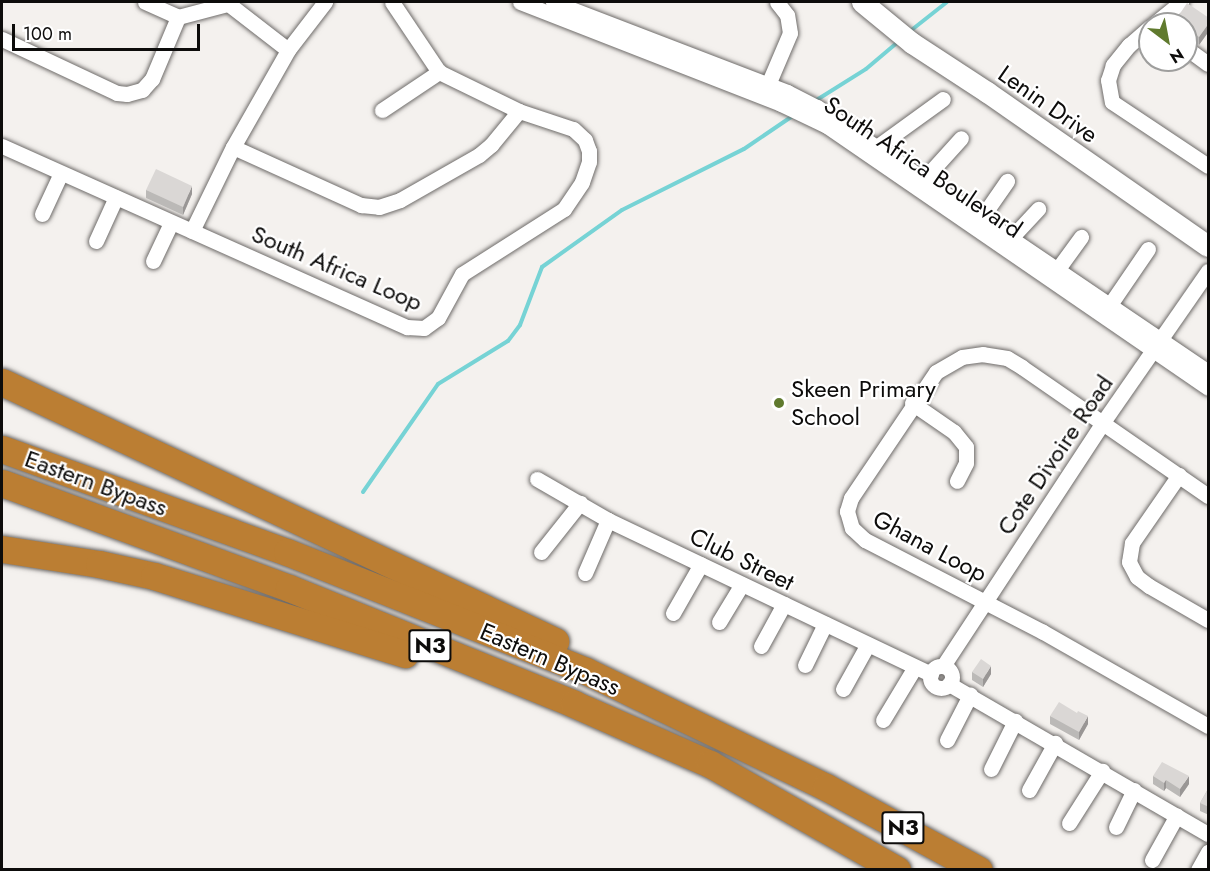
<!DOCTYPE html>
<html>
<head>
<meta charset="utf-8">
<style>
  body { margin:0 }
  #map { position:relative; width:1210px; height:871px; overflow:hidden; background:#f4f1ee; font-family:Jost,sans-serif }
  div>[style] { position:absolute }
  .stream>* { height:4px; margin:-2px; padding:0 2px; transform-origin:2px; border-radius:2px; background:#76d3d5 }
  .roads { filter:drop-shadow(0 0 2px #6e6b69) drop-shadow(0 0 2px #6e6b69) }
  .street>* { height:15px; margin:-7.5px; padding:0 7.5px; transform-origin:7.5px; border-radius:7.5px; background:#fff }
  .street>.ring { margin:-7.5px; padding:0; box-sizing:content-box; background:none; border:15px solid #fff; border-radius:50% }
  .secondary>* { height:21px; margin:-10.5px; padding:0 10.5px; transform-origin:10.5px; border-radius:10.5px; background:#fff }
  .highway>* { height:27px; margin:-13.5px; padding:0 13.5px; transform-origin:13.5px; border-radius:13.5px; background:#bb7e33 }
  .wall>* { inset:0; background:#bbb9b7 }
  .shaded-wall>* { inset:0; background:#999695 }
  .building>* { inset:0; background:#dad7d5 }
  .dots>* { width:16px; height:16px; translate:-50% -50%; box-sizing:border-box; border:3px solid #fff; border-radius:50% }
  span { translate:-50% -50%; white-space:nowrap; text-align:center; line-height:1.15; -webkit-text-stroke:4.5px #fff; paint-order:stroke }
  .shield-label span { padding:2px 4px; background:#fff; border:2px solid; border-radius:4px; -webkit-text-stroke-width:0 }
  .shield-label { font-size:22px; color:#0d0c0b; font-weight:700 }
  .street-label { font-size:24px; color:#0d0c0b }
  .poi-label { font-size:24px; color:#0d0c0b }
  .left { translate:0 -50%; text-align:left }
  .frame { position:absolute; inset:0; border:3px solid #0d0c0b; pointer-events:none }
  .north { position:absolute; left:1138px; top:12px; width:60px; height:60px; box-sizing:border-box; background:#fff; border:2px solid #9e9e9d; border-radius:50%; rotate:148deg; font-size:16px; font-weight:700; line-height:24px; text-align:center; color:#0d0c0b }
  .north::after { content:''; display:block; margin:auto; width:21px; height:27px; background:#607a2e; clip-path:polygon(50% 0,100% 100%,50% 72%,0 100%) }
  .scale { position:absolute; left:12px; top:24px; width:188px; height:27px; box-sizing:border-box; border:3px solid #0d0c0b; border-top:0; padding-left:8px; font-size:18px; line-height:21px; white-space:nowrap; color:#0d0c0b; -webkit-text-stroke:4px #fff; paint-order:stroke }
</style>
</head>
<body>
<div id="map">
  <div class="stream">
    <div style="left:909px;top:32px;width:48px;rotate:-38.3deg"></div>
    <div style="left:815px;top:101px;width:60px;rotate:-32.1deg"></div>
    <div style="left:866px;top:69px;width:43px;rotate:-40.3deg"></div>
    <div style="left:363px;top:492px;width:131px;rotate:-55.2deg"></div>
    <div style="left:438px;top:384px;width:82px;rotate:-31.6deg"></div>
    <div style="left:508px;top:341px;width:20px;rotate:-53deg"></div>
    <div style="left:520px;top:325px;width:62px;rotate:-69.2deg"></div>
    <div style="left:542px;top:267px;width:98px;rotate:-35.5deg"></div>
    <div style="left:622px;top:210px;width:136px;rotate:-26.6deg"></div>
    <div style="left:744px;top:149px;width:60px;rotate:-34.2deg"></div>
  </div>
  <div class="roads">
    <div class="street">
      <div style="left:145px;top:2px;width:36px;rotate:24deg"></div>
      <div style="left:178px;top:17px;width:51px;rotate:-14.9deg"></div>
      <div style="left:226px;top:2px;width:78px;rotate:37.7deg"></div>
      <div style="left:520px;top:2px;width:280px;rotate:21.3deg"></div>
      <div style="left:781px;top:104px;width:51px;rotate:25.6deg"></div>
      <div style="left:827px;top:126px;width:462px;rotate:34.5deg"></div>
      <div style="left:553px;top:2px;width:251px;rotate:21deg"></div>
      <div style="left:787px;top:92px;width:34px;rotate:27deg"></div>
      <div style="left:817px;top:107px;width:472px;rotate:34.1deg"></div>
      <div style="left:1154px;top:24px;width:35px;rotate:-39deg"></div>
      <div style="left:1150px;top:27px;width:28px;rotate:139deg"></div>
      <div style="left:1129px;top:45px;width:26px;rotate:129deg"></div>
      <div style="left:1113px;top:65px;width:16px;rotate:108deg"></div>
      <div style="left:1108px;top:80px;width:22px;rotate:80deg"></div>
      <div style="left:1112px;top:102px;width:115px;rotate:33.7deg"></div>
      <div style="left:2px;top:39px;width:127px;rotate:25.2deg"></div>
      <div style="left:117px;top:93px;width:10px;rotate:6deg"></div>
      <div style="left:127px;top:94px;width:16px;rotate:-15deg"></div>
      <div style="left:142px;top:90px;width:15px;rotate:-48deg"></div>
      <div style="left:152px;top:79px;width:67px;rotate:-67.2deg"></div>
      <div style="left:1186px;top:48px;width:27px;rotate:36deg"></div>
      <div style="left:764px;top:94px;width:66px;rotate:-66.9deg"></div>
      <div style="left:790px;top:33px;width:18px;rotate:-99deg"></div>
      <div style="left:787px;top:15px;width:16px;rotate:-128deg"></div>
      <div style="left:382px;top:110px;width:69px;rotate:-33.7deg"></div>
      <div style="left:2px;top:146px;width:444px;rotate:24.1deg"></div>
      <div style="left:407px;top:327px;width:17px;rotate:3deg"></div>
      <div style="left:424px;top:328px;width:17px;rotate:-36deg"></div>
      <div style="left:438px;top:318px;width:50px;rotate:-61.4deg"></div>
      <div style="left:462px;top:274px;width:121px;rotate:-32.5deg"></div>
      <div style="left:564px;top:209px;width:32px;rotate:-56deg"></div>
      <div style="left:582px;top:182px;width:21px;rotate:-71deg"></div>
      <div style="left:589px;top:162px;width:11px;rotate:-90deg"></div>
      <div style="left:589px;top:151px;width:12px;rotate:-110deg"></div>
      <div style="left:585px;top:140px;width:16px;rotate:-137deg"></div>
      <div style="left:573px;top:129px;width:57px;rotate:-161.6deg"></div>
      <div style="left:519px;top:111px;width:89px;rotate:-154deg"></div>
      <div style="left:439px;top:72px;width:84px;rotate:-123.9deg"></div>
      <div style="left:878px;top:146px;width:80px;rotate:-35.9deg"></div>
      <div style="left:233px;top:147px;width:141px;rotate:24.4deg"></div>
      <div style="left:361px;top:205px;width:18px;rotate:6deg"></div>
      <div style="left:379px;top:207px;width:22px;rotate:-18deg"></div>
      <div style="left:400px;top:200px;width:91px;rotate:-29.7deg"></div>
      <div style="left:479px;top:155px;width:16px;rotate:-40deg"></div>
      <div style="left:491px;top:145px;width:44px;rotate:-50.5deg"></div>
      <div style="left:924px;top:179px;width:55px;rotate:-47.9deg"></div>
      <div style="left:42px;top:214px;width:45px;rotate:-65.1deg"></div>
      <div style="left:982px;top:217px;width:44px;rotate:-55.2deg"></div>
      <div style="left:192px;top:231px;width:93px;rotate:-64deg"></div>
      <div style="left:233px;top:147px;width:112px;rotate:-60.4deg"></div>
      <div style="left:288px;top:50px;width:61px;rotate:-52.4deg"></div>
      <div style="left:1011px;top:238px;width:40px;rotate:-47deg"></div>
      <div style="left:96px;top:241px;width:48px;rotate:-65.6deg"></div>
      <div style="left:153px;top:261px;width:42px;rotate:-64.7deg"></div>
      <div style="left:1057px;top:270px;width:41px;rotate:-54deg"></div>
      <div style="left:1109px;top:306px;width:69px;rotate:-55.6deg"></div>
      <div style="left:912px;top:403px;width:51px;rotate:34.6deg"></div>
      <div style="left:954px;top:432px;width:19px;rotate:51deg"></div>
      <div style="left:966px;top:447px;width:16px;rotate:90deg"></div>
      <div style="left:966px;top:463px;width:20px;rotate:117deg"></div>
      <div style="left:1179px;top:475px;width:83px;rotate:124.7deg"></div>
      <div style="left:1132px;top:543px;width:19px;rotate:99deg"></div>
      <div style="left:1129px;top:562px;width:17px;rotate:62deg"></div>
      <div style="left:1137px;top:577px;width:15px;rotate:37deg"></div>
      <div style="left:1149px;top:586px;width:68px;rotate:30deg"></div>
      <div style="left:537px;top:479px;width:82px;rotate:30deg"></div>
      <div style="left:608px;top:520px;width:358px;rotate:25.5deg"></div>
      <div style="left:1208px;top:496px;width:226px;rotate:-145.3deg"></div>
      <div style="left:1022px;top:367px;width:17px;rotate:-149deg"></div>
      <div style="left:1007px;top:358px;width:24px;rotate:-171deg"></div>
      <div style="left:983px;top:354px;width:21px;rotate:172deg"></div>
      <div style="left:962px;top:357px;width:30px;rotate:150deg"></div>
      <div style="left:936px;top:372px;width:152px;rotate:124deg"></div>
      <div style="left:851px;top:498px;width:14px;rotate:107deg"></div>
      <div style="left:847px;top:511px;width:18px;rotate:74deg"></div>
      <div style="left:852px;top:528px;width:18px;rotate:43deg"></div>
      <div style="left:865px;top:540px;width:200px;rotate:27.3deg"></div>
      <div style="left:1043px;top:632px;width:190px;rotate:29.7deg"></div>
      <div style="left:541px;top:552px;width:63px;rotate:-51.5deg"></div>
      <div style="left:585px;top:573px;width:58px;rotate:-66.5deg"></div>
      <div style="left:673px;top:613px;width:56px;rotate:-60.3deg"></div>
      <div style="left:719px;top:622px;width:44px;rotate:-58.8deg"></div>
      <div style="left:761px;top:646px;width:48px;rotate:-61.3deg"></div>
      <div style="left:805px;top:665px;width:46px;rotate:-64deg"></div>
      <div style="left:943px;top:666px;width:292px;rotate:-56.7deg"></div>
      <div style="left:1103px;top:422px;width:184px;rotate:-55.2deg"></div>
      <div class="ring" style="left:930px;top:666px;width:7px;height:7px"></div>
      <div style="left:949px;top:684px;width:299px;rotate:30.1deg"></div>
      <div style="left:843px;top:689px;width:51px;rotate:-60.9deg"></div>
      <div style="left:883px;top:720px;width:62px;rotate:-58.9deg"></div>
      <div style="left:947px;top:740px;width:51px;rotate:-62.9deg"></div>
      <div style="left:991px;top:769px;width:54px;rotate:-63.4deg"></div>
      <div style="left:1029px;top:790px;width:54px;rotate:-61deg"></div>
      <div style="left:1069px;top:823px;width:62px;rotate:-57.6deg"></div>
      <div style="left:1116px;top:827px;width:41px;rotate:-64.1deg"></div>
      <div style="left:1152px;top:860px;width:51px;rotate:-60.9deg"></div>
      <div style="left:1198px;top:870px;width:21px;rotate:-61deg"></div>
    </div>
    <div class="secondary">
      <div style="left:862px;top:2px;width:65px;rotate:39.4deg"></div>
      <div style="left:912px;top:43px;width:90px;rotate:33.2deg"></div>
      <div style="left:987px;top:92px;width:269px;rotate:34.9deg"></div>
    </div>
    <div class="highway">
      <div style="left:2px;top:382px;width:611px;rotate:25.1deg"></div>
      <div style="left:2px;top:449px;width:303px;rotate:19.9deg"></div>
      <div style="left:287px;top:552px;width:322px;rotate:21.7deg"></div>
      <div style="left:586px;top:671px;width:267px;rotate:25.8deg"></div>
      <div style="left:826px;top:787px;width:174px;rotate:28.5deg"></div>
      <div style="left:2px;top:483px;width:306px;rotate:20.1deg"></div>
      <div style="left:289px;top:588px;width:308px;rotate:22.1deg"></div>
      <div style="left:574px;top:704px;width:149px;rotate:23.8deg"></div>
      <div style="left:710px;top:764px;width:215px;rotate:29.5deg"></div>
      <div style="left:2px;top:549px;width:98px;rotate:8.8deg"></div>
      <div style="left:99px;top:564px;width:56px;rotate:12.3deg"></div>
      <div style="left:154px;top:576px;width:263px;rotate:17.3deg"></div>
    </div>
  </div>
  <div class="wall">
    <div style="clip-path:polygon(1209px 18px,1209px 31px,1199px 45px,1186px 36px,1186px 24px,1175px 24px,1175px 21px)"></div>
    <div style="clip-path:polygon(146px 190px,192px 194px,183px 215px,146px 198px)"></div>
    <div style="clip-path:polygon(972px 672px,991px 674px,983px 687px,972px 680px)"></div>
    <div style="clip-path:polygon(1050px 716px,1088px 724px,1079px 740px,1050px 724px)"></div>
    <div style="clip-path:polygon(1153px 776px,1189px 784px,1180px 797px,1166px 788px,1164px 791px,1153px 784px)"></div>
    <div style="clip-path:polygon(1208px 789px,1209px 815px,1200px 811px,1200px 803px)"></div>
  </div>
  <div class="shaded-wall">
    <div style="clip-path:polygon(1209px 23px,1209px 31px,1199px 45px,1199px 37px)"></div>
    <div style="clip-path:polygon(192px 186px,192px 194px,183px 215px,183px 207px)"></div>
    <div style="clip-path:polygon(991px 666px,991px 674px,983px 687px,983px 679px)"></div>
    <div style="clip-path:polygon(1088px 716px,1088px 724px,1079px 740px,1079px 732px)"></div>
    <div style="clip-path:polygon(1189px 776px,1189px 784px,1180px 797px,1180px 789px)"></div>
    <div style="clip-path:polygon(1166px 780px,1166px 788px,1164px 791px,1164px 783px)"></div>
  </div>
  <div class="building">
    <div style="clip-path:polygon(1187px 3px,1209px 18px,1209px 23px,1199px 37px,1186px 28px,1186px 24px,1180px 24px,1175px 21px)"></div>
    <div style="clip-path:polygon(156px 169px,192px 186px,183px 207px,146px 190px)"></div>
    <div style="clip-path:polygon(981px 659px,991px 666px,983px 679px,972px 672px)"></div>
    <div style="clip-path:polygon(1059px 702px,1077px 713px,1078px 711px,1088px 716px,1079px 732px,1050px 716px)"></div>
    <div style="clip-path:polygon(1162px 762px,1189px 776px,1180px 789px,1166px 780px,1164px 783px,1153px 776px)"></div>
    <div style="clip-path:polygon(1208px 789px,1209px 789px,1209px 807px,1200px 803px)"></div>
  </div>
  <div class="dots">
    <div style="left:779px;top:403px;background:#607a2e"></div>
  </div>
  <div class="shield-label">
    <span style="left:430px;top:646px">N3</span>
    <span style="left:903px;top:828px">N3</span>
  </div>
  <div class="street-label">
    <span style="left:1048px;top:104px;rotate:35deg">Lenin Drive</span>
    <span style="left:923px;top:167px;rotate:34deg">South Africa Boulevard</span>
    <span style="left:337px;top:268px;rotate:23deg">South Africa Loop</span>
    <span style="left:1055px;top:455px;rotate:-56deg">Cote Divoire Road</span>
    <span style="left:96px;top:483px;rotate:20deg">Eastern Bypass</span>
    <span style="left:930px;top:546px;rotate:28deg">Ghana Loop</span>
    <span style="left:742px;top:559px;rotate:26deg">Club Street</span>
    <span style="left:550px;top:659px;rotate:23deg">Eastern Bypass</span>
  </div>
  <div class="poi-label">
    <span class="left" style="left:791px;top:403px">Skeen Primary<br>School</span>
  </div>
  <div class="frame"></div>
  <div class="north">N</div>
  <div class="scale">100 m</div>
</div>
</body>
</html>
